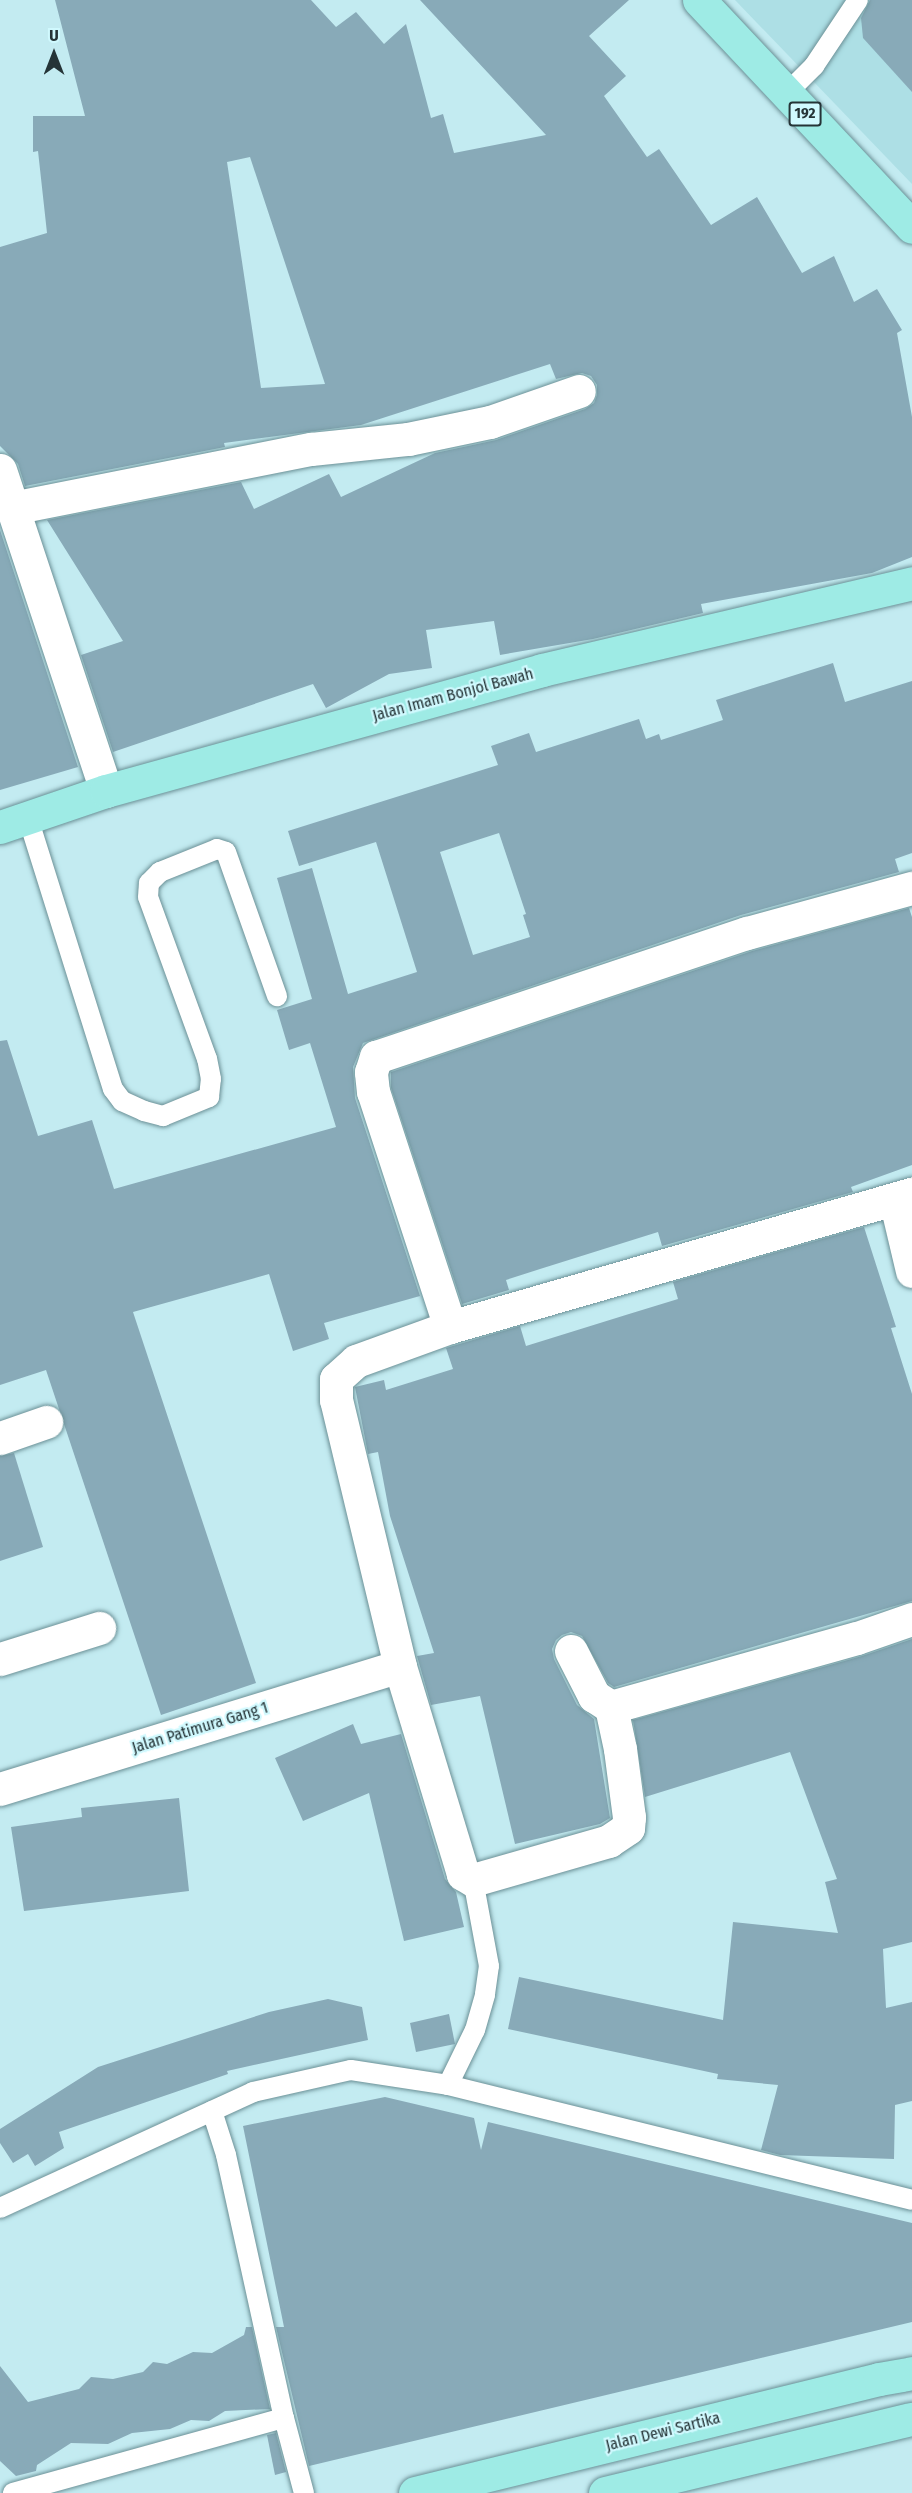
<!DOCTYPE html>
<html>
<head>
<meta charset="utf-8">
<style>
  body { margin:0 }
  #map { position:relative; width:912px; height:2493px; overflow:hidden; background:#c3ebf1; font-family:"Fira Sans Condensed",sans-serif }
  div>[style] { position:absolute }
  .built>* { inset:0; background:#addfe5 }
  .building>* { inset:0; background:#88aab8 }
  .roads { filter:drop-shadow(0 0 2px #6b9096) drop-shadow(0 0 2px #6b9096) }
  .service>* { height:20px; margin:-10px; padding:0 10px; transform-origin:10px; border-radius:10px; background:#fff }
  .minor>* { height:33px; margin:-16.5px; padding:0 16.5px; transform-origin:16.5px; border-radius:16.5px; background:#fff }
  .primary>* { height:33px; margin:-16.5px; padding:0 16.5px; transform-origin:16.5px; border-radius:16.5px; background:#9eebe5 }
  span { translate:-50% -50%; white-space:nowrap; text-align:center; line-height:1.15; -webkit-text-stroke:4.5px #d0f9fe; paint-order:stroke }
  .shield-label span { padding:2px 4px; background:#d0f9fe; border:2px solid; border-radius:4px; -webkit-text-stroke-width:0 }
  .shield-label { font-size:15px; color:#253437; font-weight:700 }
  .street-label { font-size:16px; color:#253437 }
  .north { position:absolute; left:24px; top:24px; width:60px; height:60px; -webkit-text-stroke:4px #d0f9fe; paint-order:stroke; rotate:0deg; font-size:16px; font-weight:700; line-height:24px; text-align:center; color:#253437 }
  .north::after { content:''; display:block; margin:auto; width:21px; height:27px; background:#253437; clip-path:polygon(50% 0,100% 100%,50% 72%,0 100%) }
</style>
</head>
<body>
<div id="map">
  <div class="built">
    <div style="clip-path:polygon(735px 0,912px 0,912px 184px)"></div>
  </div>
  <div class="building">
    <div style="clip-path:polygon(evenodd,55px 0,311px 0,336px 27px,356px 12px,384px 44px,406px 24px,431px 118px,443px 114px,454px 153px,546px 135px,420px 0,629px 0,589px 36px,626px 76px,604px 96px,647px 157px,659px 149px,711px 225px,757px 197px,802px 273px,834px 256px,854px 302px,877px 289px,902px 330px,897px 333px,912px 417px,912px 557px,872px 573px,701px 604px,703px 613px,593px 639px,500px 655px,494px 621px,426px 630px,432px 668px,389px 674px,326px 708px,313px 684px,113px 752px,81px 655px,123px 641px,47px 520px,241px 482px,254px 509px,329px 474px,341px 497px,435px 453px,496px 440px,585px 409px,594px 403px,597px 395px,597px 385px,591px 376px,582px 373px,556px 379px,550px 364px,361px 425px,224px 443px,225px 447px,25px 486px,18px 464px,0 446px,0 247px,47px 233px,38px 151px,33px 152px,33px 116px,85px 116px,55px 0,250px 157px,325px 384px,261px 388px,227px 162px,250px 157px)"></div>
    <div style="clip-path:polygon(870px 0,912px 0,912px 92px,863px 38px,861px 18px)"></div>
    <div style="clip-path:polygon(0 530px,78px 767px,0 790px)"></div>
    <div style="clip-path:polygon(evenodd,833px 663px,845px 702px,912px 681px,912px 853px,895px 859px,899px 872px,741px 915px,363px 1043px,353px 1067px,355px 1098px,420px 1296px,324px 1323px,329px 1339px,293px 1351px,269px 1274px,133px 1312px,256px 1683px,161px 1715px,46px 1370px,0 1385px,0 1041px,7px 1040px,38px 1136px,92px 1120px,114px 1189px,336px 1127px,310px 1043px,289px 1050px,277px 1010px,312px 999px,277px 878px,312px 868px,348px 994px,417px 972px,376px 842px,299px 866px,288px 831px,498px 765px,491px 746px,529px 733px,536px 752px,639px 719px,646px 739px,659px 734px,661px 740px,723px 720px,716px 700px,833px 663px,499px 833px,526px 914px,523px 915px,530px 937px,473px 955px,440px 852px,499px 833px)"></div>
    <div style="clip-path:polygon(909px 908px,912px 917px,912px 1165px,851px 1187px,853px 1192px,662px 1246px,658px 1232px,540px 1269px,506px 1280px,509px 1290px,462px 1304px,391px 1088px,391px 1072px,752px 951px)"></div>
    <div style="clip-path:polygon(864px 1227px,896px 1327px,891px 1328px,912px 1394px,912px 1601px,614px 1687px,608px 1683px,582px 1636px,571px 1632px,562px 1635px,556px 1640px,552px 1649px,554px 1659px,577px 1705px,594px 1719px,610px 1818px,600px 1824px,515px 1844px,480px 1696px,431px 1705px,417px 1656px,434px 1653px,390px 1516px,378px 1452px,368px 1454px,355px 1387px,384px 1380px,386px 1390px,453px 1369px,446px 1348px,520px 1326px,526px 1346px,629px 1314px,678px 1299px,673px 1282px)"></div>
    <div style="clip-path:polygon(14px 1453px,43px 1547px,0 1561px,0 1456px)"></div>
    <div style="clip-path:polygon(912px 1639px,912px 1942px,883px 1949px,886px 2008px,912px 2002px,912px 2101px,895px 2105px,894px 2159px,780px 2155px,761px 2150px,778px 2085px,717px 2079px,718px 2074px,508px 2029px,519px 1977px,723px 2020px,733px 1922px,838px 1933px,825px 1882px,837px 1879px,790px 1752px,645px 1797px,633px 1720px,862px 1656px)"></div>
    <div style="clip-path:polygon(353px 1724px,361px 1744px,401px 1734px,445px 1879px,456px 1892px,464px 1927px,404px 1941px,369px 1793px,303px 1821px,275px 1758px)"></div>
    <div style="clip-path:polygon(179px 1798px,189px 1891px,24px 1911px,11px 1827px,82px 1817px,81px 1808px)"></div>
    <div style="clip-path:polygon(328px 1999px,362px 2007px,368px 2040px,227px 2071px,228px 2074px,59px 2132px,64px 2148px,35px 2166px,28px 2154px,13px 2163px,0 2143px,0 2129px,98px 2067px,269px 2012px)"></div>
    <div style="clip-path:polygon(449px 2014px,455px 2044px,416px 2052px,410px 2023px)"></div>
    <div style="clip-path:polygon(385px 2097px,474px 2118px,481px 2150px,488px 2122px,912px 2223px,912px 2322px,309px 2466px,276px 2327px,284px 2327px,243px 2126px)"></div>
    <div style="clip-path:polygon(246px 2327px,252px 2327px,270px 2409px,225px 2411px,209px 2421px,191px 2420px,170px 2429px,132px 2433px,108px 2444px,71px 2443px,37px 2465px,36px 2471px,16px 2476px,0 2461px,0 2366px,28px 2402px,79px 2389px,91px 2377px,113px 2379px,143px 2372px,153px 2362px,167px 2364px,193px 2352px,212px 2353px,244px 2335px)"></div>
    <div style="clip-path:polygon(276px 2433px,286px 2472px,275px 2475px,267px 2435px)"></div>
  </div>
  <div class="roads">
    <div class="service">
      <div style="left:786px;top:94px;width:40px;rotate:-45deg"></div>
      <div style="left:814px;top:66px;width:79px;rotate:-56.3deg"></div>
      <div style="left:28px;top:818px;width:284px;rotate:72.6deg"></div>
      <div style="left:113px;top:1089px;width:15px;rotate:53deg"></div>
      <div style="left:122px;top:1101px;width:24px;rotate:24deg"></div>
      <div style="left:144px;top:1111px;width:20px;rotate:15deg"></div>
      <div style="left:163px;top:1116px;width:50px;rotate:-22.4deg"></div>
      <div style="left:209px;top:1097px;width:18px;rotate:-84deg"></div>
      <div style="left:211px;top:1079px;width:20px;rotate:-101deg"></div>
      <div style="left:207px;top:1059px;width:172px;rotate:-110deg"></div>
      <div style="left:148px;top:897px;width:14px;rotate:-86deg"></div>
      <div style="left:149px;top:883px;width:16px;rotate:-45deg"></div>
      <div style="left:160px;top:872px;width:61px;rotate:-22deg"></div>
      <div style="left:217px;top:849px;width:9px;rotate:18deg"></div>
      <div style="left:226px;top:852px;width:153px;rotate:70.5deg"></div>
      <div style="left:448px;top:2085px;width:61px;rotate:-63.9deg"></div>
      <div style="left:475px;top:2030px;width:37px;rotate:-74deg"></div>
      <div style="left:485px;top:1994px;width:28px;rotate:-82deg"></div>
      <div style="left:489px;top:1966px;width:87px;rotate:-100.5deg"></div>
      <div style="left:212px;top:2111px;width:46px;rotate:72.3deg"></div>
      <div style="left:226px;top:2155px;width:269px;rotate:77.6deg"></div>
      <div style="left:284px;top:2418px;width:78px;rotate:75.1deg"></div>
      <div style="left:0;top:2208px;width:278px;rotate:-24.6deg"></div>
      <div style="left:253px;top:2092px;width:100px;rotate:-12.7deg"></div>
      <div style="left:351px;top:2070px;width:98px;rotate:8.8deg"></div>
      <div style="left:448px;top:2085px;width:478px;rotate:13.9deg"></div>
      <div style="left:13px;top:2493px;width:281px;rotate:-15.5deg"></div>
    </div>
    <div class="minor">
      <div style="left:0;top:470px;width:338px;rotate:71.7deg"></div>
      <div style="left:12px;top:508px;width:305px;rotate:-11.2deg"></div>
      <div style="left:311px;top:449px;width:98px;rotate:-5.9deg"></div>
      <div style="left:408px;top:439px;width:84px;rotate:-11.7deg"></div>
      <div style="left:490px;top:422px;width:94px;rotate:-19.2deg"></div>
      <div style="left:895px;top:1199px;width:74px;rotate:76.7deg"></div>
      <div style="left:450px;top:1327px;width:247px;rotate:-108.1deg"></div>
      <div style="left:373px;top:1092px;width:20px;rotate:-96deg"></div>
      <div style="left:371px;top:1072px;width:16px;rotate:-72deg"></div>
      <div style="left:376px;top:1057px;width:391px;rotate:-18.5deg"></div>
      <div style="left:747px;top:933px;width:171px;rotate:-15.3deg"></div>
      <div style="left:0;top:1438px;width:49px;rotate:-19.2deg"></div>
      <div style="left:571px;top:1651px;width:51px;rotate:62.9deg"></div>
      <div style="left:594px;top:1696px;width:20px;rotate:33deg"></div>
      <div style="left:611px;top:1707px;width:255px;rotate:-15.7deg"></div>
      <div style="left:857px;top:1638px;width:58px;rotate:-19.1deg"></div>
      <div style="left:0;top:1659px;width:104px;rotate:-17.4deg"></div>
      <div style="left:611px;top:1707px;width:43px;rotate:77.9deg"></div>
      <div style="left:620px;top:1749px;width:69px;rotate:82.5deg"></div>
      <div style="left:629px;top:1817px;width:11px;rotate:95deg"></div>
      <div style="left:628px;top:1828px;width:23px;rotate:146deg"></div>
      <div style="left:609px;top:1841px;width:141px;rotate:164deg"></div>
      <div style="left:473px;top:1880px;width:12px;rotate:-149deg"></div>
      <div style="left:463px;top:1874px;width:217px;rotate:-106.9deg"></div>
      <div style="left:400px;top:1666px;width:274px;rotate:-103.5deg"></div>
      <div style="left:336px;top:1400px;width:21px;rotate:-90deg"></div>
      <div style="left:336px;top:1379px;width:27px;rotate:-42deg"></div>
      <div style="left:356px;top:1361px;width:100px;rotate:-19.9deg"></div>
      <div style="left:450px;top:1327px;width:481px;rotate:-16.1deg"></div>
      <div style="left:0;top:1789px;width:418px;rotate:-17.1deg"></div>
    </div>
    <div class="primary">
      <div style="left:699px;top:0;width:311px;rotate:46.8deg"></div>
      <div style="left:0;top:827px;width:112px;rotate:-18.8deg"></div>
      <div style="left:106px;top:791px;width:452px;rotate:-15.5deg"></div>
      <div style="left:542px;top:670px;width:380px;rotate:-13.2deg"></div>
      <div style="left:415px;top:2493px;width:478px;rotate:-13.8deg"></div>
      <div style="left:879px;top:2379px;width:34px;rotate:-10deg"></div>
      <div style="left:605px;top:2493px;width:316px;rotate:-13.6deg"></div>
    </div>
  </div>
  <div class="shield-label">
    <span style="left:805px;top:114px">192</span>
  </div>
  <div class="street-label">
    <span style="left:453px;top:695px;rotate:-15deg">Jalan Imam Bonjol Bawah</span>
    <span style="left:200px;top:1728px;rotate:-17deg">Jalan Patimura Gang 1</span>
    <span style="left:663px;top:2432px;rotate:-14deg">Jalan Dewi Sartika</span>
  </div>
  <div class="north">U</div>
</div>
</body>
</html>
